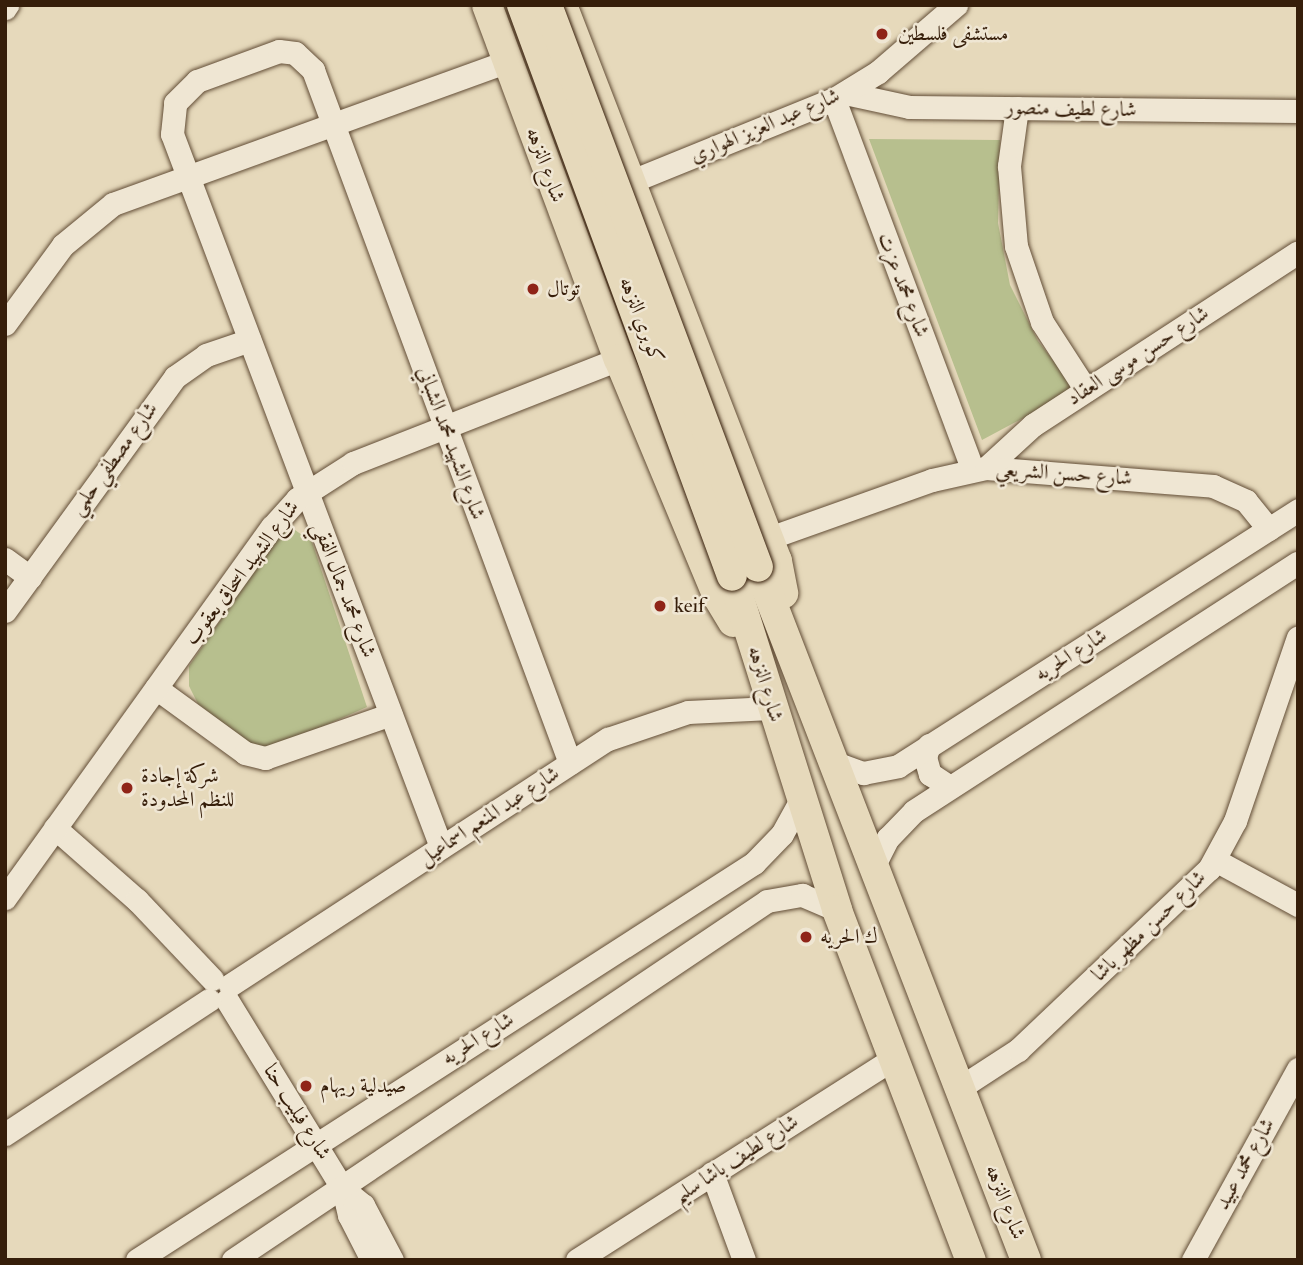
<!DOCTYPE html>
<html>
<head>
<meta charset="utf-8">
<style>
  body { margin:0 }
  #map { position:relative; width:1303px; height:1265px; overflow:hidden; background:#e6d9bb; font-family:"IM FELL Double Pica",Amiri,serif }
  div>[style] { position:absolute }
  .green>* { inset:0; background:#b7bf8e }
  .roads { filter:drop-shadow(0 0 2px #624d36) drop-shadow(0 0 2px #624d36) }
  .minor>* { height:23px; margin:-11.5px; padding:0 11.5px; transform-origin:11.5px; border-radius:11.5px; background:#efe6d3 }
  .major>* { height:30px; margin:-15px; padding:0 15px; transform-origin:15px; border-radius:15px; background:#e6d9bb }
  .bridges { filter:drop-shadow(0 0 2px #361e0a) drop-shadow(0 0 2px #361e0a) }
  .major-bridge>* { height:30px; margin:-15px; padding:0 15px; transform-origin:15px; border-radius:15px; background:#e6d9bb }
  .dots>* { width:19px; height:19px; translate:-50% -50%; box-sizing:border-box; border:4px solid #efe6d3; border-radius:50% }
  span { translate:-50% -50%; white-space:nowrap; text-align:center; line-height:1.15; -webkit-text-stroke:5px #efe6d3; paint-order:stroke }
  .poi-label { font-size:21px; color:#361e0a }
  .left { translate:0 -50%; text-align:left }
  .street-label { font-size:21px; color:#361e0a }
  .frame { position:absolute; inset:0; border:7px solid #361e0a; pointer-events:none }
</style>
</head>
<body>
<div id="map">
  <div class="green">
    <div style="clip-path:polygon(869px 139px,1000px 140px,998px 223px,1010px 285px,1038px 341px,1076px 390px,982px 440px)"></div>
    <div style="clip-path:polygon(295px 530px,312px 542px,367px 707px,274px 748px,253px 746px,198px 704px,189px 686px,189px 666px,281px 532px)"></div>
  </div>
  <div class="roads">
    <div class="minor">
      <div style="left:5px;top:8px;width:4px;rotate:-56deg"></div>
      <div style="left:845px;top:93px;width:66px;rotate:12.3deg"></div>
      <div style="left:909px;top:107px;width:389px;rotate:0.6deg"></div>
      <div style="left:834px;top:99px;width:396px;rotate:69.5deg"></div>
      <div style="left:1017px;top:108px;width:59px;rotate:97.9deg"></div>
      <div style="left:1009px;top:166px;width:80px;rotate:85deg"></div>
      <div style="left:1016px;top:246px;width:80px;rotate:71.1deg"></div>
      <div style="left:1042px;top:322px;width:81px;rotate:57.1deg"></div>
      <div style="left:632px;top:181px;width:218px;rotate:-22.1deg"></div>
      <div style="left:834px;top:99px;width:52px;rotate:-31.5deg"></div>
      <div style="left:878px;top:72px;width:103px;rotate:-40.7deg"></div>
      <div style="left:5px;top:324px;width:98px;rotate:-53.7deg"></div>
      <div style="left:63px;top:245px;width:65px;rotate:-39.4deg"></div>
      <div style="left:113px;top:204px;width:419px;rotate:-19.9deg"></div>
      <div style="left:986px;top:468px;width:64px;rotate:-42.5deg"></div>
      <div style="left:1033px;top:425px;width:316px;rotate:-33.1deg"></div>
      <div style="left:769px;top:538px;width:173px;rotate:-19.6deg"></div>
      <div style="left:932px;top:480px;width:55px;rotate:-12.5deg"></div>
      <div style="left:986px;top:468px;width:228px;rotate:4.5deg"></div>
      <div style="left:1213px;top:486px;width:36px;rotate:24deg"></div>
      <div style="left:1246px;top:501px;width:36px;rotate:51deg"></div>
      <div style="left:5px;top:559px;width:31px;rotate:36deg"></div>
      <div style="left:5px;top:611px;width:289px;rotate:-54deg"></div>
      <div style="left:175px;top:377px;width:38px;rotate:-35deg"></div>
      <div style="left:206px;top:355px;width:46px;rotate:-18.8deg"></div>
      <div style="left:156px;top:688px;width:110px;rotate:36.1deg"></div>
      <div style="left:245px;top:753px;width:21px;rotate:14deg"></div>
      <div style="left:265px;top:758px;width:133px;rotate:-19.2deg"></div>
      <div style="left:929px;top:745px;width:13px;rotate:108deg"></div>
      <div style="left:925px;top:757px;width:18px;rotate:74deg"></div>
      <div style="left:930px;top:774px;width:24px;rotate:33deg"></div>
      <div style="left:838px;top:764px;width:27px;rotate:20deg"></div>
      <div style="left:863px;top:773px;width:36px;rotate:-11deg"></div>
      <div style="left:898px;top:766px;width:475px;rotate:-32.6deg"></div>
      <div style="left:55px;top:828px;width:109px;rotate:41.3deg"></div>
      <div style="left:137px;top:900px;width:109px;rotate:46.5deg"></div>
      <div style="left:441px;top:847px;width:762px;rotate:-110.67deg"></div>
      <div style="left:172px;top:134px;width:31px;rotate:-84deg"></div>
      <div style="left:175px;top:103px;width:31px;rotate:-45deg"></div>
      <div style="left:197px;top:81px;width:87px;rotate:-20.1deg"></div>
      <div style="left:279px;top:51px;width:16px;rotate:7deg"></div>
      <div style="left:295px;top:53px;width:25px;rotate:43deg"></div>
      <div style="left:313px;top:70px;width:739px;rotate:69.65deg"></div>
      <div style="left:1215px;top:860px;width:94px;rotate:28.5deg"></div>
      <div style="left:875px;top:863px;width:28px;rotate:-63deg"></div>
      <div style="left:888px;top:838px;width:37px;rotate:-46deg"></div>
      <div style="left:914px;top:811px;width:457px;rotate:-32.9deg"></div>
      <div style="left:5px;top:898px;width:457px;rotate:-54.3deg"></div>
      <div style="left:272px;top:527px;width:38px;rotate:-48deg"></div>
      <div style="left:297px;top:499px;width:67px;rotate:-32.7deg"></div>
      <div style="left:353px;top:463px;width:286px;rotate:-21.4deg"></div>
      <div style="left:230px;top:985px;width:451px;rotate:-33.1deg"></div>
      <div style="left:608px;top:739px;width:84px;rotate:-18.6deg"></div>
      <div style="left:688px;top:712px;width:83px;rotate:-2.8deg"></div>
      <div style="left:227px;top:1000px;width:222px;rotate:58.5deg"></div>
      <div style="left:343px;top:1189px;width:27px;rotate:77deg"></div>
      <div style="left:349px;top:1215px;width:51px;rotate:62.9deg"></div>
      <div style="left:961px;top:1087px;width:68px;rotate:-33deg"></div>
      <div style="left:1018px;top:1050px;width:263px;rotate:-43.5deg"></div>
      <div style="left:1209px;top:869px;width:55px;rotate:-61.6deg"></div>
      <div style="left:1235px;top:821px;width:194px;rotate:-71.1deg"></div>
      <div style="left:5px;top:1134px;width:244px;rotate:-33.3deg"></div>
      <div style="left:712px;top:1173px;width:93px;rotate:69.8deg"></div>
      <div style="left:343px;top:1189px;width:26px;rotate:39deg"></div>
      <div style="left:363px;top:1205px;width:62px;rotate:62.2deg"></div>
      <div style="left:137px;top:1260px;width:734px;rotate:-32.76deg"></div>
      <div style="left:754px;top:863px;width:40px;rotate:-46deg"></div>
      <div style="left:782px;top:834px;width:39px;rotate:-61deg"></div>
      <div style="left:233px;top:1260px;width:643px;rotate:-33.91deg"></div>
      <div style="left:767px;top:901px;width:36px;rotate:-10deg"></div>
      <div style="left:802px;top:895px;width:38px;rotate:23deg"></div>
      <div style="left:577px;top:1260px;width:376px;rotate:-32.5deg"></div>
      <div style="left:1193px;top:1260px;width:218px;rotate:-61.2deg"></div>
    </div>
    <div class="major">
      <div style="left:487px;top:5px;width:378px;rotate:69.6deg"></div>
      <div style="left:619px;top:359px;width:258px;rotate:67.4deg"></div>
      <div style="left:718px;top:597px;width:29px;rotate:59deg"></div>
      <div style="left:562px;top:5px;width:596px;rotate:68.86deg"></div>
      <div style="left:777px;top:561px;width:33px;rotate:79deg"></div>
      <div style="left:758px;top:567px;width:743px;rotate:68.86deg"></div>
      <div style="left:732px;top:576px;width:350px;rotate:72.5deg"></div>
      <div style="left:837px;top:910px;width:375px;rotate:69.1deg"></div>
    </div>
  </div>
  <div class="bridges">
    <div class="major-bridge">
      <div style="left:522px;top:5px;width:608px;rotate:69.81deg"></div>
      <div style="left:547px;top:5px;width:600px;rotate:69.42deg"></div>
    </div>
  </div>
  <div class="dots">
    <div style="left:882px;top:34px;background:#8f2418"></div>
    <div style="left:533px;top:289px;background:#8f2418"></div>
    <div style="left:660px;top:606px;background:#8f2418"></div>
    <div style="left:127px;top:788px;background:#8f2418"></div>
    <div style="left:806px;top:937px;background:#8f2418"></div>
    <div style="left:306px;top:1086px;background:#8f2418"></div>
  </div>
  <div class="poi-label">
    <span class="left" style="left:898px;top:34px">مستشفى فلسطين</span>
    <span class="left" style="left:547px;top:289px">توتال</span>
    <span class="left" style="left:674px;top:606px">keif</span>
    <span class="left" style="left:141px;top:788px">شركة إجادة<br>للنظم المحدودة</span>
    <span class="left" style="left:820px;top:937px">ك الحريه</span>
    <span class="left" style="left:320px;top:1086px">صيدلية ريهام</span>
  </div>
  <div class="street-label">
    <span style="left:1071px;top:109px;rotate:1deg">شارع لطيف منصور</span>
    <span style="left:765px;top:126px;rotate:-23deg">شارع عبد العزيز الهواري</span>
    <span style="left:545px;top:165px;rotate:70deg">شارع النزهه</span>
    <span style="left:903px;top:285px;rotate:69deg">شارع محمد عزت</span>
    <span style="left:641px;top:320px;rotate:69deg">كوبري النزهه</span>
    <span style="left:1138px;top:356px;rotate:-33deg">شارع حسن موسى العقاد</span>
    <span style="left:451px;top:443px;rotate:70deg">شارع الشهيد محمد الشباني</span>
    <span style="left:114px;top:459px;rotate:-54deg">شارع مصطفي حلمي</span>
    <span style="left:1064px;top:474px;rotate:4deg">شارع حسن الشريعي</span>
    <span style="left:242px;top:573px;rotate:-53deg">شارع الشهيد اسحاق يعقوب</span>
    <span style="left:344px;top:590px;rotate:69deg">شارع محمد جمال الفقي</span>
    <span style="left:1071px;top:655px;rotate:-32deg">شارع الحريه</span>
    <span style="left:765px;top:684px;rotate:73deg">شارع النزهه</span>
    <span style="left:489px;top:816px;rotate:-33deg">شارع عبد المنعم اسماعيل</span>
    <span style="left:1149px;top:926px;rotate:-44deg">شارع حسن مظهر باشا</span>
    <span style="left:478px;top:1039px;rotate:-32deg">شارع الحريه</span>
    <span style="left:297px;top:1112px;rotate:58deg">شارع فيليب حنا</span>
    <span style="left:736px;top:1159px;rotate:-33deg">شارع لطيف باشا سليم</span>
    <span style="left:1245px;top:1164px;rotate:-61deg">شارع محمد عبيد</span>
    <span style="left:1005px;top:1202px;rotate:69deg">شارع النزهه</span>
  </div>
  <div class="frame"></div>
</div>
</body>
</html>
